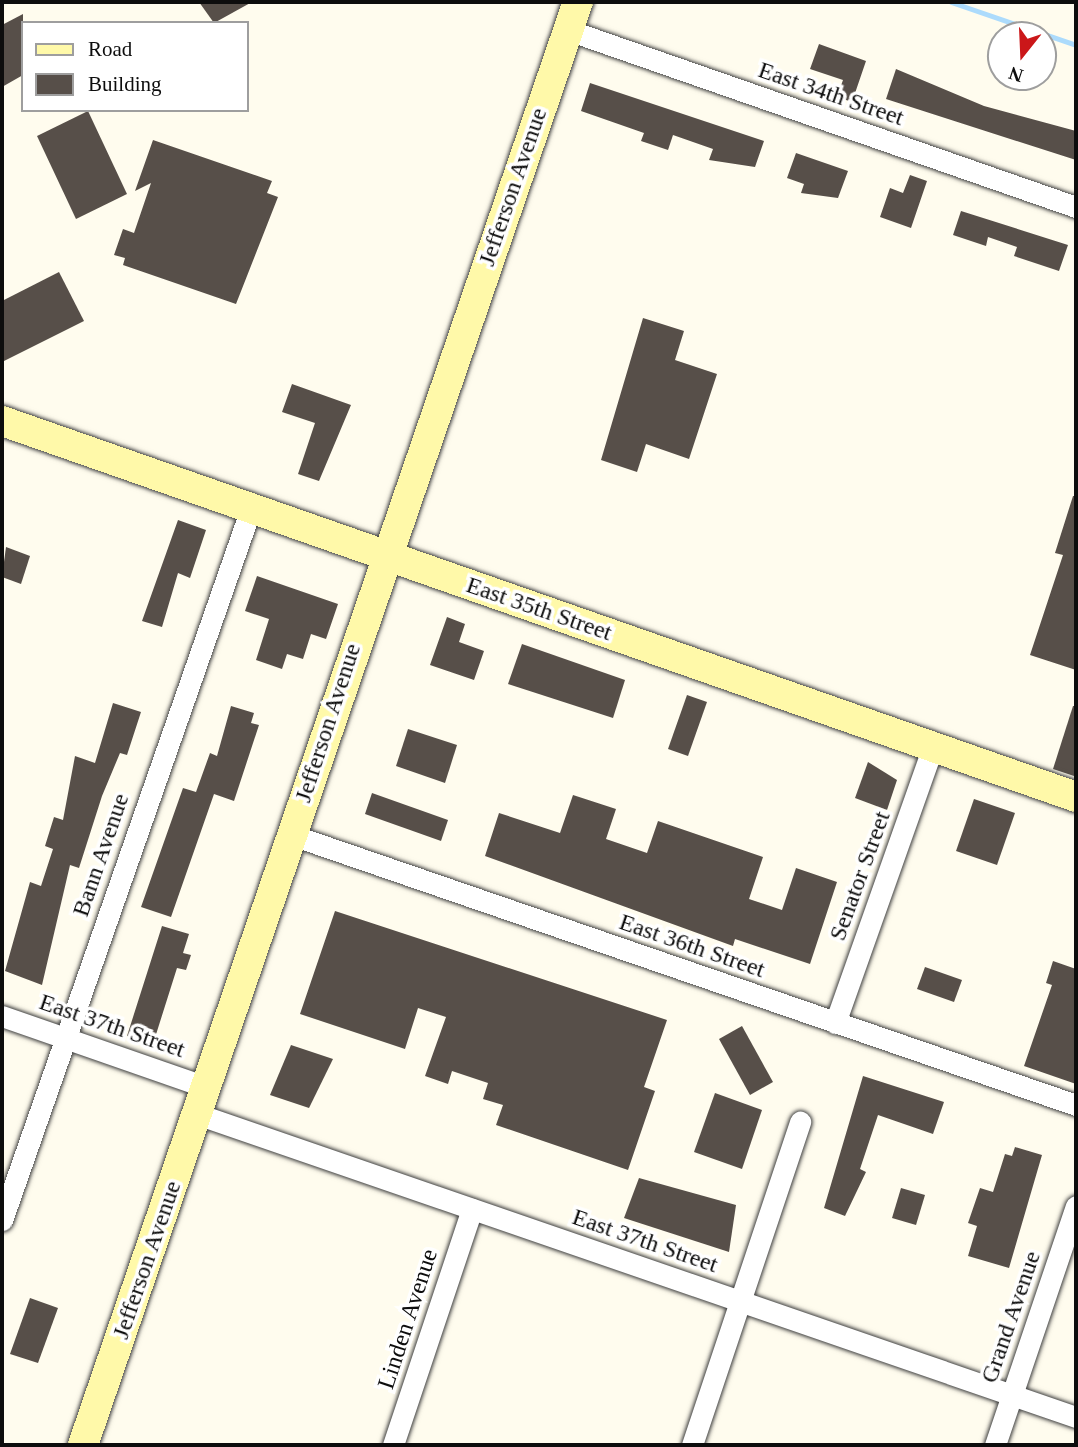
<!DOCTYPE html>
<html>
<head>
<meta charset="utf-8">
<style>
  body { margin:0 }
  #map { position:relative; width:1078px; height:1447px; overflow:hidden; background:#fffcee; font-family:"Times New Roman",serif }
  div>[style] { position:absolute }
  .stream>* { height:5px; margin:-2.5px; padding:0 2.5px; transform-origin:2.5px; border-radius:2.5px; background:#acdbfc }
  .building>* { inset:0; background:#574f49 }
  .roads { filter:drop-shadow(0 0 2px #404040) drop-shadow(0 0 2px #404040) }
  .street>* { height:21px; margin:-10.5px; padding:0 10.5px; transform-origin:10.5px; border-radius:10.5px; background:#fff }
  .secondary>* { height:30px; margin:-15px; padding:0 15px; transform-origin:15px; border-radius:15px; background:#fff9a9 }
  span { translate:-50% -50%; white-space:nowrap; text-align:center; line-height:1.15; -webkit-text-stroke:7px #fff; paint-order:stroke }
  .street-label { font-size:24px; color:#0d0d0d }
  .frame { position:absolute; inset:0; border:4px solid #0d0d0d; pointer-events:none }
  .legend { position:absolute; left:21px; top:21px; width:228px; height:91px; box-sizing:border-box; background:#fff; border:2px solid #9e9e9e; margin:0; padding:9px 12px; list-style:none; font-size:21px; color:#0d0d0d }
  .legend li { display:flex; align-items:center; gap:14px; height:35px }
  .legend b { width:35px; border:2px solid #9e9e9e }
  .north { position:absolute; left:987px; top:21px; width:70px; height:70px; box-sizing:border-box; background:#fff; border:2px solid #9e9e9e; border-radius:50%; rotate:198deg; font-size:19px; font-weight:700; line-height:28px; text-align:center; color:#0d0d0d }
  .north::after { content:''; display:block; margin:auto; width:24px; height:32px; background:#cb1719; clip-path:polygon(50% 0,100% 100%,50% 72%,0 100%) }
</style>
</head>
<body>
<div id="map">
  <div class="stream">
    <div style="left:951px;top:2px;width:132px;rotate:19deg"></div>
  </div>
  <div class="building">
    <div style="clip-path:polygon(199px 2px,252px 2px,214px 23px)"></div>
    <div style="clip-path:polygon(23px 14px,23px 75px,2px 87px,2px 25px)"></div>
    <div style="clip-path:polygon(819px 44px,866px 61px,852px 102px,837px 97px,843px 80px,810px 69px)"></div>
    <div style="clip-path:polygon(896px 69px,984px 106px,1076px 131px,1076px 160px,886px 99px)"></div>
    <div style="clip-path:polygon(590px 83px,764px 141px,755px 167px,709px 160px,713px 149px,673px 135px,668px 150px,641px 141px,644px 133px,581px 111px)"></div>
    <div style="clip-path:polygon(88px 111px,127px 194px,76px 219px,37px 136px)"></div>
    <div style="clip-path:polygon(153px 140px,272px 181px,267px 193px,278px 197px,236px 304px,123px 265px,125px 258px,114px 255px,123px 229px,134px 233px,151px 183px,135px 191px)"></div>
    <div style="clip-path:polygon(796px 153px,848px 171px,838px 198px,801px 193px,804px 184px,787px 178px)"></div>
    <div style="clip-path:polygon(910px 175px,927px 181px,911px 228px,880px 217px,890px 188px,903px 193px)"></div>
    <div style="clip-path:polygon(961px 211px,1068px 245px,1059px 271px,1014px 256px,1017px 247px,988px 237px,986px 246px,953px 235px)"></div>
    <div style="clip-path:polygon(59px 272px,84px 321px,2px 362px,2px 301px)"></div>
    <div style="clip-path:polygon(643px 318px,684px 331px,675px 360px,717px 374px,689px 459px,646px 444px,637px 472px,601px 460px)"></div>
    <div style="clip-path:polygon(292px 384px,351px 405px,319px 481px,298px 474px,315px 423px,282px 412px)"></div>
    <div style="clip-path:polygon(1073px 496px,1076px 496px,1076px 670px,1030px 655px,1063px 555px,1055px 553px)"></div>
    <div style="clip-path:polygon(178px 520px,206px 530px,190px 578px,178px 573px,162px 627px,142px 621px)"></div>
    <div style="clip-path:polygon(6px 547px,30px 556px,21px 584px,2px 577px)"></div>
    <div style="clip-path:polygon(257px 576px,338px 604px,326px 639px,311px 634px,303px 659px,287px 654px,282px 669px,256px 660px,269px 619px,245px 611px)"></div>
    <div style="clip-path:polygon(447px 617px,465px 624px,459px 642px,484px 651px,474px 680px,430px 665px)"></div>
    <div style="clip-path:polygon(522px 644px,625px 680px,613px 718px,508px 684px)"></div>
    <div style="clip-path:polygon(687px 695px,707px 702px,688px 756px,668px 749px)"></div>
    <div style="clip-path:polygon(113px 703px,141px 712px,127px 755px,120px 753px,102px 796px,79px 868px,70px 865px,42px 985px,5px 971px,30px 882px,41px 886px,53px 849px,45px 846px,54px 817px,63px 820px,75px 756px,95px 763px)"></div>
    <div style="clip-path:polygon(231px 706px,254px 713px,251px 723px,259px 725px,234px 801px,214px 794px,171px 917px,141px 907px,183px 788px,196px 792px,210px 753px,217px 756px)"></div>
    <div style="clip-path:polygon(1073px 706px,1076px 706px,1074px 776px,1053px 769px)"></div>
    <div style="clip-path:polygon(408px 729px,457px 745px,445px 783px,396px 766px)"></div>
    <div style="clip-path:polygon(868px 762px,897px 780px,887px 810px,855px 798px)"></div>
    <div style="clip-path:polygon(372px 793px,448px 820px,441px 841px,365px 814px)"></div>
    <div style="clip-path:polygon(573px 795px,616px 809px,606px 839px,647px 853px,658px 821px,763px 857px,749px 899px,782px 910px,796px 868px,837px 882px,810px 964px,735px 939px,733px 946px,485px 856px,499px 813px,560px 833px)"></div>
    <div style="clip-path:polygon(974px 799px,1015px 813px,997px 865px,956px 851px)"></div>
    <div style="clip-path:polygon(335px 911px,667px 1020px,644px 1087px,655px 1091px,628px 1170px,496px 1125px,503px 1105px,483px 1099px,488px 1083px,452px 1071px,448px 1084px,425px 1076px,446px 1017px,418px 1008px,405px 1049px,300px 1014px)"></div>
    <div style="clip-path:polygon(162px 926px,189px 934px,183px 953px,191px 955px,186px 970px,177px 968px,153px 1044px,127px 1036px)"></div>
    <div style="clip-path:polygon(1053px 961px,1076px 969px,1076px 1084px,1024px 1066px,1052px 985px,1046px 983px)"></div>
    <div style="clip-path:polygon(925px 967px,962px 980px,954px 1002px,917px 989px)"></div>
    <div style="clip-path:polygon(742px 1026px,773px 1082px,750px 1095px,719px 1039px)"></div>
    <div style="clip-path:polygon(291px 1045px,333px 1059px,309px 1108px,270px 1095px)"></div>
    <div style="clip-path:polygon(863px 1076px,944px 1102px,933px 1134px,878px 1115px,860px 1169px,866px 1172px,845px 1216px,824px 1208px)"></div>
    <div style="clip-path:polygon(715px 1093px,762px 1110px,742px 1169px,694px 1152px)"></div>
    <div style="clip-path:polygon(1015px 1147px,1042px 1155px,1009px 1268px,968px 1256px,977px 1226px,968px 1223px,980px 1188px,993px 1192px,1005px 1154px,1012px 1156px)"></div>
    <div style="clip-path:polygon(639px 1178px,736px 1205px,729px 1252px,624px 1218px)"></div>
    <div style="clip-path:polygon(901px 1188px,925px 1195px,916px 1225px,892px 1218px)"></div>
    <div style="clip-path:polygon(30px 1298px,58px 1308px,38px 1363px,10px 1354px)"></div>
  </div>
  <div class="roads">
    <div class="street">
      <div style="left:568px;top:30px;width:538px;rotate:19.21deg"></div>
      <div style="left:292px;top:835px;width:829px;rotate:19deg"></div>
      <div style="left:2px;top:1016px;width:216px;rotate:19.2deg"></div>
      <div style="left:835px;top:1023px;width:293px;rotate:-70.5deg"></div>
      <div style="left:197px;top:1114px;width:930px;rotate:19.02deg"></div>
      <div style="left:2px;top:1220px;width:754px;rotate:-70.72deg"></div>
      <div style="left:393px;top:1445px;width:249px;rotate:-71.5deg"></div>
      <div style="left:692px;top:1445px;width:341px;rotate:-71.5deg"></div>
      <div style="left:995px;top:1445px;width:252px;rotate:-71.3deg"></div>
    </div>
    <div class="secondary">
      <div style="left:2px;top:421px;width:1138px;rotate:19.29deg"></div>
      <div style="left:83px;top:1445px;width:1526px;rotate:-71.07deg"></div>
    </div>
  </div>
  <div class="street-label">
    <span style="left:831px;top:94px;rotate:19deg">East 34th Street</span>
    <span style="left:513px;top:187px;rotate:-71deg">Jefferson Avenue</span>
    <span style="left:539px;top:609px;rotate:19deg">East 35th Street</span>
    <span style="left:328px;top:723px;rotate:-72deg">Jefferson Avenue</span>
    <span style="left:101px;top:855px;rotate:-71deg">Bann Avenue</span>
    <span style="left:860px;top:876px;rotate:-70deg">Senator Street</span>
    <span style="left:692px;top:946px;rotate:19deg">East 36th Street</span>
    <span style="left:112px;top:1026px;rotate:19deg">East 37th Street</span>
    <span style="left:645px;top:1241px;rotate:19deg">East 37th Street</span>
    <span style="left:147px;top:1260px;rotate:-71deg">Jefferson Avenue</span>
    <span style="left:1011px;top:1317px;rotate:-71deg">Grand Avenue</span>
    <span style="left:408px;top:1319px;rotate:-72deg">Linden Avenue</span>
  </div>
  <div class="frame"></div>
  <ul class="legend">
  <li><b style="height:9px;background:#fff9a9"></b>Road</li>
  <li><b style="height:19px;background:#574f49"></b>Building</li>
  </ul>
  <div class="north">N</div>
</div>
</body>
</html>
